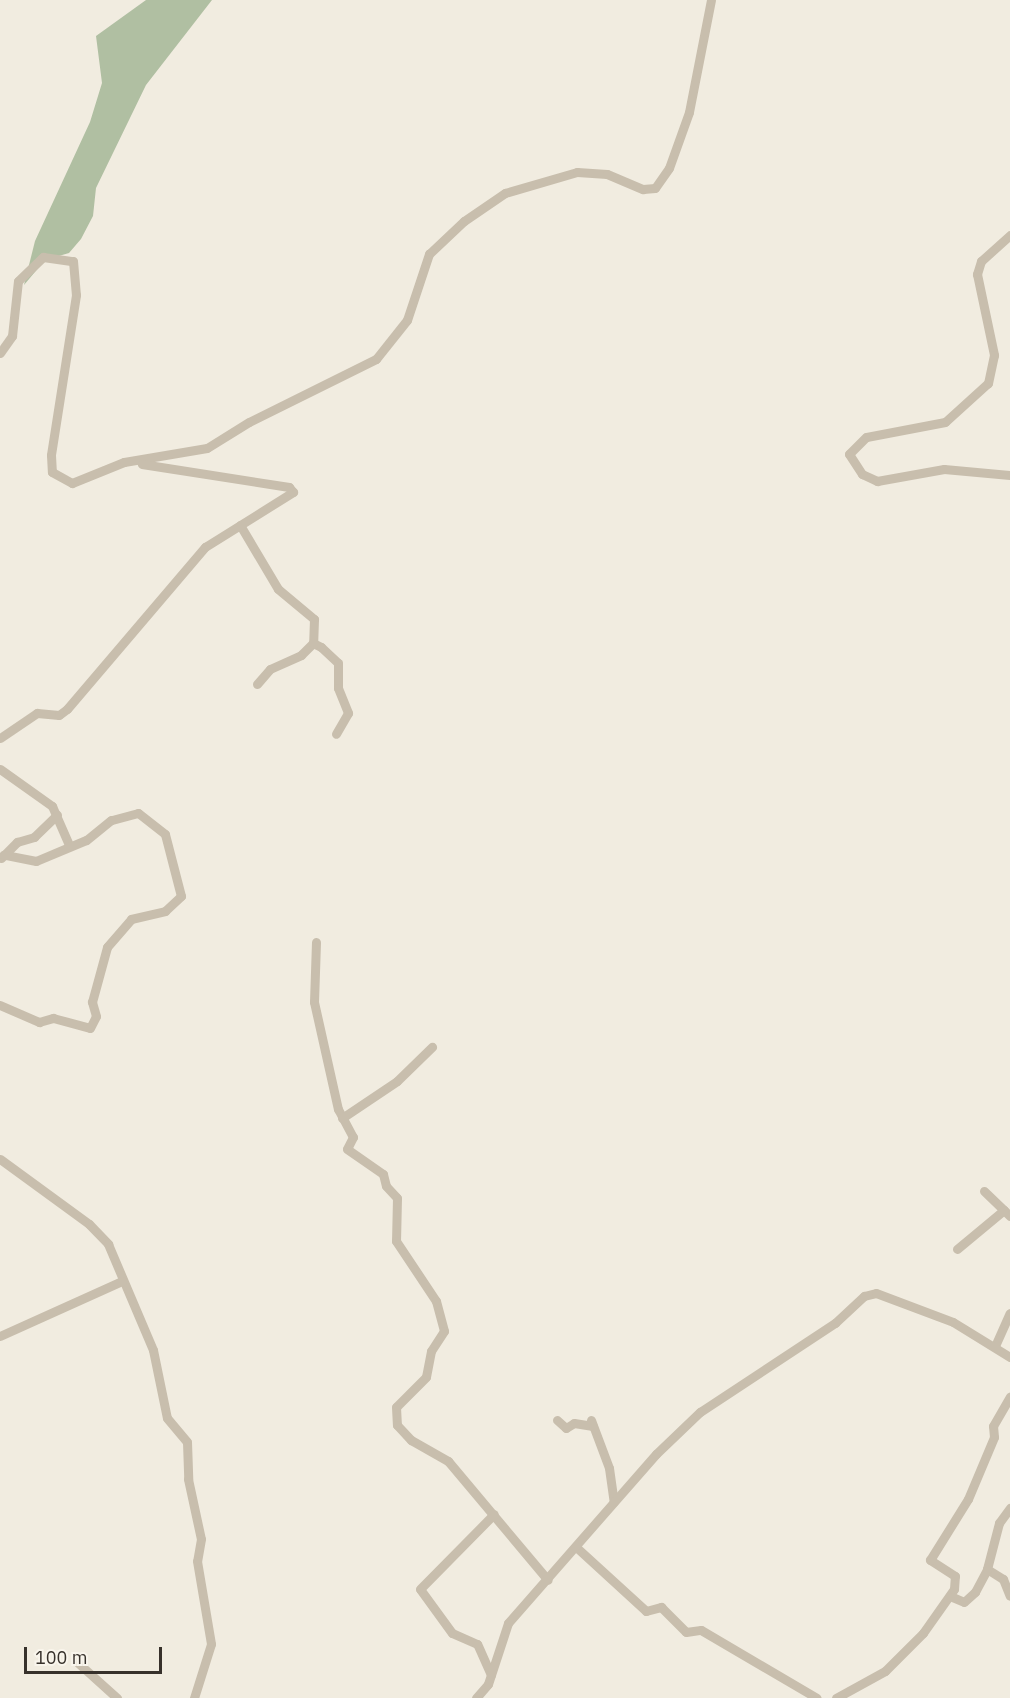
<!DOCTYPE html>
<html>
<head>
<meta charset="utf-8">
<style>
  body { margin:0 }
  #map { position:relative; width:1010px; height:1698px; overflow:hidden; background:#f1ece0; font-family:"IBM Plex Sans",sans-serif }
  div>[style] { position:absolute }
  .green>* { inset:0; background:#b0bfa2 }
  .minor>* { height:9px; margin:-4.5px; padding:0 4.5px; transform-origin:4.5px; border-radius:4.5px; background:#c8bead }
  span { translate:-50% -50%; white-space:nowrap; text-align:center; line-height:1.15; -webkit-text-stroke:5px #f9f5ec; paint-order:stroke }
  .scale { position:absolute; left:24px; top:1647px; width:138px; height:27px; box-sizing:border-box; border:3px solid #37312b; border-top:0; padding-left:8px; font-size:18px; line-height:21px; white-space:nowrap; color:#37312b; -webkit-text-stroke:4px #f9f5ec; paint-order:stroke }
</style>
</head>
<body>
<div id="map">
  <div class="green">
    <div style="clip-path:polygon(146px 0,212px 0,146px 85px,96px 188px,93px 216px,81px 239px,69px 253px,45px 260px,24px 285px,35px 241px,90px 122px,102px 83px,96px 36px)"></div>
  </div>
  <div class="minor">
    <div style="left:1010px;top:235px;width:39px;rotate:138deg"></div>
    <div style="left:981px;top:261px;width:14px;rotate:107deg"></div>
    <div style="left:977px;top:274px;width:83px;rotate:78.1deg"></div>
    <div style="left:994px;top:355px;width:29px;rotate:102deg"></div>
    <div style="left:988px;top:383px;width:58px;rotate:137.8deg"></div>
    <div style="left:945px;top:422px;width:80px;rotate:169.2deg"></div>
    <div style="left:866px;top:437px;width:24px;rotate:135deg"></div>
    <div style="left:849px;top:454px;width:24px;rotate:57deg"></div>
    <div style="left:862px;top:474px;width:17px;rotate:25deg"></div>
    <div style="left:877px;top:481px;width:68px;rotate:-10.2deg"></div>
    <div style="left:944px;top:469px;width:66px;rotate:5.2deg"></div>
    <div style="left:0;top:353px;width:21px;rotate:-55deg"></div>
    <div style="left:12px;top:336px;width:55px;rotate:-83.8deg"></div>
    <div style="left:18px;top:281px;width:35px;rotate:-44deg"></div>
    <div style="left:43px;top:257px;width:30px;rotate:8deg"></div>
    <div style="left:73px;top:261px;width:34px;rotate:85deg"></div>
    <div style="left:76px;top:295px;width:162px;rotate:98.9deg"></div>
    <div style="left:51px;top:455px;width:17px;rotate:87deg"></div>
    <div style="left:52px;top:472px;width:23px;rotate:29deg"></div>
    <div style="left:72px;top:483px;width:56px;rotate:-22deg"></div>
    <div style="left:124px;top:462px;width:84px;rotate:-9.6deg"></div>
    <div style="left:207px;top:448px;width:49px;rotate:-31.8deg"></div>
    <div style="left:249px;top:422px;width:142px;rotate:-26.4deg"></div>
    <div style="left:376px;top:359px;width:50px;rotate:-51.5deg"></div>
    <div style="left:407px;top:320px;width:70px;rotate:-71.6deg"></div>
    <div style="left:429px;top:254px;width:48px;rotate:-43.3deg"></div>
    <div style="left:464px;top:221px;width:50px;rotate:-34.3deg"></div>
    <div style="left:505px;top:193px;width:75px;rotate:-16.3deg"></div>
    <div style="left:577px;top:172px;width:30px;rotate:4deg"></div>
    <div style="left:607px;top:174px;width:39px;rotate:23deg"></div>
    <div style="left:643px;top:189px;width:12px;rotate:-5deg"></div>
    <div style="left:655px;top:188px;width:24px;rotate:-55deg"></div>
    <div style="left:669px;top:168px;width:59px;rotate:-70.3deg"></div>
    <div style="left:689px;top:112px;width:114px;rotate:-78.9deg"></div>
    <div style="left:240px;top:525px;width:74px;rotate:59.3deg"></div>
    <div style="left:278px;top:589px;width:47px;rotate:39.8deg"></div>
    <div style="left:314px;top:619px;width:24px;rotate:92deg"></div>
    <div style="left:257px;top:684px;width:20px;rotate:-49deg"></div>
    <div style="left:270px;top:669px;width:34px;rotate:-24deg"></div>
    <div style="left:301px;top:655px;width:17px;rotate:-45deg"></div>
    <div style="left:313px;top:643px;width:9px;rotate:27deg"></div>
    <div style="left:321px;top:647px;width:23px;rotate:43deg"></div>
    <div style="left:338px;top:663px;width:25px;rotate:90deg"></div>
    <div style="left:338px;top:688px;width:27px;rotate:68deg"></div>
    <div style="left:348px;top:713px;width:24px;rotate:120deg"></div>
    <div style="left:0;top:738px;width:45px;rotate:-34deg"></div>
    <div style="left:37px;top:713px;width:22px;rotate:5deg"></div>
    <div style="left:59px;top:715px;width:10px;rotate:-37deg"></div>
    <div style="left:67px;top:709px;width:213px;rotate:-49.6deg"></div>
    <div style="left:205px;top:547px;width:104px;rotate:-32deg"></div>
    <div style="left:293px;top:492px;width:6px;rotate:-129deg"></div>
    <div style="left:289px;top:487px;width:149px;rotate:-171.1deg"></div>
    <div style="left:0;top:769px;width:64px;rotate:35.4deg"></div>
    <div style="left:52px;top:806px;width:43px;rotate:66.4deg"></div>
    <div style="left:1px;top:858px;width:23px;rotate:-45deg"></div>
    <div style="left:17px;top:842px;width:18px;rotate:-16deg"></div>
    <div style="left:34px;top:837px;width:32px;rotate:-44deg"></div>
    <div style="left:316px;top:942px;width:60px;rotate:91.9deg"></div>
    <div style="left:314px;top:1002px;width:110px;rotate:77.4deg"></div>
    <div style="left:338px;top:1109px;width:32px;rotate:62deg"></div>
    <div style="left:353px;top:1137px;width:13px;rotate:117deg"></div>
    <div style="left:347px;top:1149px;width:44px;rotate:34.8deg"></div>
    <div style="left:383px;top:1174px;width:12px;rotate:76deg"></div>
    <div style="left:386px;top:1186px;width:16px;rotate:47deg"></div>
    <div style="left:397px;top:1198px;width:43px;rotate:91.3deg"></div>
    <div style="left:396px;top:1241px;width:72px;rotate:56.3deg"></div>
    <div style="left:436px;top:1301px;width:31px;rotate:75deg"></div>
    <div style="left:444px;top:1331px;width:24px;rotate:123deg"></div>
    <div style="left:431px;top:1351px;width:26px;rotate:101deg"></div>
    <div style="left:426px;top:1377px;width:42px;rotate:135deg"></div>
    <div style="left:396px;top:1407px;width:18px;rotate:87deg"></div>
    <div style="left:397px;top:1425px;width:21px;rotate:47deg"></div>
    <div style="left:411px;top:1440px;width:43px;rotate:29.6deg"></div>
    <div style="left:448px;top:1461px;width:155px;rotate:50deg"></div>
    <div style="left:0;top:1005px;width:43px;rotate:23.6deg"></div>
    <div style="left:39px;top:1022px;width:15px;rotate:-16deg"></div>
    <div style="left:53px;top:1018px;width:38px;rotate:15deg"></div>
    <div style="left:90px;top:1028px;width:13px;rotate:-63deg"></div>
    <div style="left:96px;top:1016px;width:15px;rotate:-106deg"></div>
    <div style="left:92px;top:1002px;width:57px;rotate:-74.7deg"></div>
    <div style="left:107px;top:947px;width:37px;rotate:-49deg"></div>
    <div style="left:131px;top:919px;width:35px;rotate:-13deg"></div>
    <div style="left:165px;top:911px;width:22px;rotate:-43deg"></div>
    <div style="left:181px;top:896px;width:64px;rotate:-104.5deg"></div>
    <div style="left:165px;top:834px;width:34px;rotate:-142deg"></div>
    <div style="left:138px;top:813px;width:28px;rotate:165deg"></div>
    <div style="left:111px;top:820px;width:32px;rotate:141deg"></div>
    <div style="left:86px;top:840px;width:54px;rotate:157.2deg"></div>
    <div style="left:36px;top:861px;width:33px;rotate:-169deg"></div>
    <div style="left:342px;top:1118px;width:66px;rotate:-33.9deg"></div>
    <div style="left:397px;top:1081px;width:49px;rotate:-44.2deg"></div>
    <div style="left:0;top:1159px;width:110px;rotate:36.1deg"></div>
    <div style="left:89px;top:1224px;width:28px;rotate:46deg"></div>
    <div style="left:108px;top:1244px;width:115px;rotate:67deg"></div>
    <div style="left:153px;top:1350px;width:69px;rotate:78.4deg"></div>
    <div style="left:167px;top:1418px;width:31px;rotate:50deg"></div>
    <div style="left:187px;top:1442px;width:37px;rotate:88deg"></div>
    <div style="left:188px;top:1479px;width:61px;rotate:77.8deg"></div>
    <div style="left:201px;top:1539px;width:22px;rotate:100deg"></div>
    <div style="left:197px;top:1561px;width:84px;rotate:80.4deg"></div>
    <div style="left:211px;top:1644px;width:57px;rotate:107.5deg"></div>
    <div style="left:984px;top:1191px;width:36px;rotate:44deg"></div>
    <div style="left:957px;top:1249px;width:61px;rotate:-39.7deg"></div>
    <div style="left:0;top:1336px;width:134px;rotate:-24.3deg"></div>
    <div style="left:995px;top:1346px;width:36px;rotate:-66deg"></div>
    <div style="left:557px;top:1420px;width:12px;rotate:42deg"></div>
    <div style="left:566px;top:1428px;width:9px;rotate:-32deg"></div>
    <div style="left:574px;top:1423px;width:19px;rotate:9deg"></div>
    <div style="left:591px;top:1420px;width:51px;rotate:69.4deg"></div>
    <div style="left:609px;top:1468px;width:34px;rotate:82deg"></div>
    <div style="left:576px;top:1547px;width:95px;rotate:42.4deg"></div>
    <div style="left:646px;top:1611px;width:16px;rotate:-15deg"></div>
    <div style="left:661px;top:1607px;width:35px;rotate:45deg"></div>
    <div style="left:686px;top:1632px;width:15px;rotate:-8deg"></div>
    <div style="left:701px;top:1630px;width:134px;rotate:30.4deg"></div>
    <div style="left:987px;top:1569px;width:19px;rotate:32deg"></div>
    <div style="left:1003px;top:1579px;width:18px;rotate:68deg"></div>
    <div style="left:950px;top:1596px;width:15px;rotate:23deg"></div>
    <div style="left:964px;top:1602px;width:15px;rotate:-42deg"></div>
    <div style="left:975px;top:1592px;width:26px;rotate:-62deg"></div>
    <div style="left:987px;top:1569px;width:48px;rotate:-75.4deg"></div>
    <div style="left:999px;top:1523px;width:19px;rotate:-54deg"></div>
    <div style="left:77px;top:1662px;width:54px;rotate:42deg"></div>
    <div style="left:491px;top:1675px;width:34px;rotate:-114deg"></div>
    <div style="left:477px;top:1644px;width:27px;rotate:-156deg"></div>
    <div style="left:452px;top:1633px;width:54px;rotate:-126deg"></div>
    <div style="left:420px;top:1589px;width:105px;rotate:-45.4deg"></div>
    <div style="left:476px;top:1698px;width:18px;rotate:-49deg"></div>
    <div style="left:488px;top:1684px;width:64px;rotate:-71.8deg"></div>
    <div style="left:508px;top:1623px;width:225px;rotate:-48.8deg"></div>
    <div style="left:656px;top:1454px;width:61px;rotate:-43.7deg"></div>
    <div style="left:700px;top:1412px;width:162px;rotate:-33.4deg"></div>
    <div style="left:835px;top:1323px;width:40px;rotate:-43deg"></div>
    <div style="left:864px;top:1296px;width:12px;rotate:-14deg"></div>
    <div style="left:876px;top:1293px;width:82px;rotate:20.6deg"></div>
    <div style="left:953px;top:1322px;width:67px;rotate:31.6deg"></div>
    <div style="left:836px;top:1698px;width:56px;rotate:-28.9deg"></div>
    <div style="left:885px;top:1671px;width:54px;rotate:-45deg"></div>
    <div style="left:923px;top:1633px;width:54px;rotate:-54.8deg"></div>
    <div style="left:954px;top:1589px;width:13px;rotate:-86deg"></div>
    <div style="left:955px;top:1576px;width:30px;rotate:-147deg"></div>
    <div style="left:930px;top:1560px;width:72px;rotate:-58.1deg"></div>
    <div style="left:968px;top:1499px;width:67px;rotate:-67.2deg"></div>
    <div style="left:994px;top:1437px;width:11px;rotate:-95deg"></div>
    <div style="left:993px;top:1426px;width:34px;rotate:-60deg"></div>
  </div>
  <div class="scale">100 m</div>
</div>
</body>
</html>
